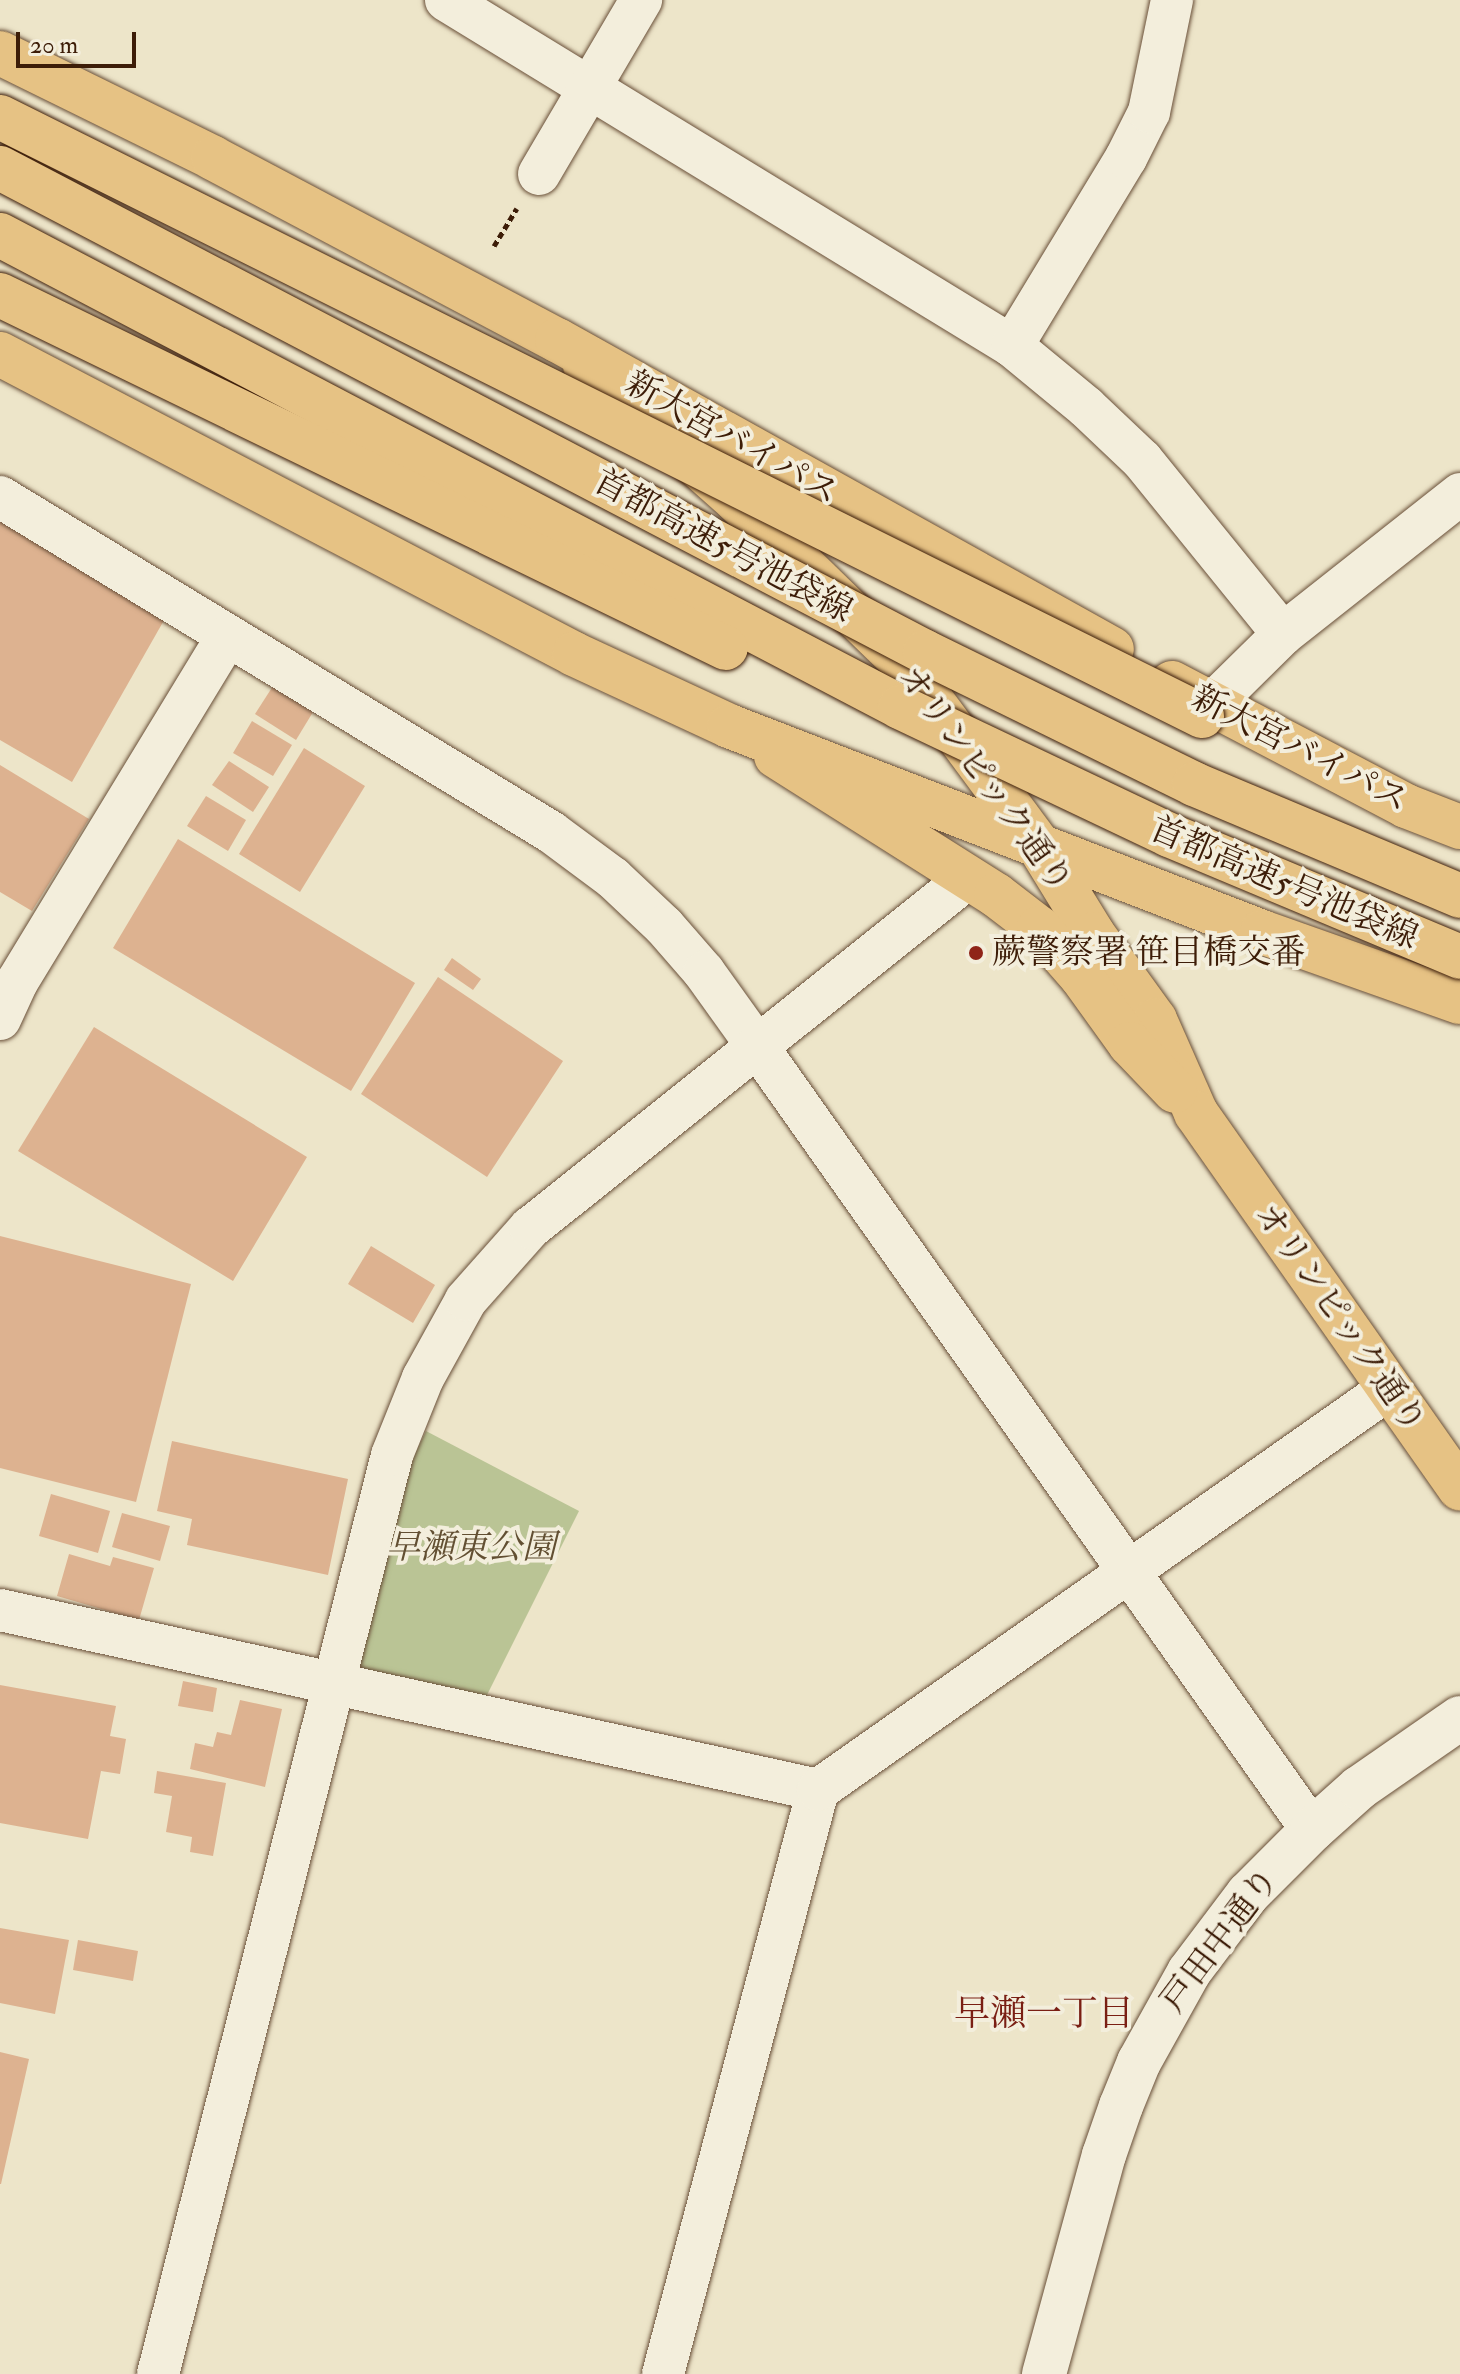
<!DOCTYPE html>
<html>
<head>
<meta charset="utf-8">
<style>
  body { margin:0 }
  #map { position:relative; width:1460px; height:2374px; overflow:hidden; background:#ede5c9; font-family:"IM FELL Double Pica","Noto Serif JP",serif }
  div>[style] { position:absolute }
  .green>* { inset:0; background:#bac495 }
  .building>* { inset:0; background:#ddb290 }
  .path>* { height:5px; margin-top:-2.5px; transform-origin:0; background:repeating-linear-gradient(90deg,#3d1d08 0 6px,transparent 0 10px) }
  .roads { filter:drop-shadow(0 0 2px #694f38) drop-shadow(0 0 2px #694f38) }
  .street>* { height:42px; margin:-21px; padding:0 21px; transform-origin:21px; border-radius:21px; background:#f3eedc }
  .secondary>* { height:44px; margin:-22px; padding:0 22px; transform-origin:22px; border-radius:22px; background:#f3eedc }
  .primary>* { height:44px; margin:-22px; padding:0 22px; transform-origin:22px; border-radius:22px; background:#e6c284 }
  .highway>* { height:44px; margin:-22px; padding:0 22px; transform-origin:22px; border-radius:22px; background:#e6c284 }
  .bridges { filter:drop-shadow(0 0 2px #3d1d08) drop-shadow(0 0 2px #3d1d08) }
  .highway-bridge>* { height:44px; margin:-22px; padding:0 22px; transform-origin:22px; border-radius:22px; background:#e6c284 }
  .dots>* { width:22px; height:22px; translate:-50% -50%; box-sizing:border-box; border:4px solid #f3eedc; border-radius:50% }
  span { translate:-50% -50%; white-space:nowrap; text-align:center; line-height:1.15; -webkit-text-stroke:8px #f3eedc; paint-order:stroke }
  .street-label { font-size:34px; color:#3d1d08 }
  .poi-label { font-size:34px; color:#3d1d08 }
  .left { translate:0 -50%; text-align:left }
  .park-label { font-size:34px; color:#624f32; font-style:italic }
  .neighbourhood-label { font-size:36px; color:#7a1f14 }
  .scale { position:absolute; left:16px; top:32px; width:120px; height:36px; box-sizing:border-box; border:4px solid #3d1d08; border-top:0; padding-left:10px; font-size:24px; line-height:28px; white-space:nowrap; color:#3d1d08; -webkit-text-stroke:6px #f3eedc; paint-order:stroke }
</style>
</head>
<body>
<div id="map">
  <div class="green">
    <div style="clip-path:polygon(426px 1431px,579px 1511px,486px 1697px,355px 1667px,408px 1468px)"></div>
  </div>
  <div class="building">
    <div style="clip-path:polygon(0 520px,167px 615px,72px 782px,0 740px)"></div>
    <div style="clip-path:polygon(273px 686px,313px 712px,296px 740px,255px 714px)"></div>
    <div style="clip-path:polygon(252px 721px,292px 745px,273px 776px,233px 753px)"></div>
    <div style="clip-path:polygon(304px 748px,365px 786px,300px 892px,239px 854px)"></div>
    <div style="clip-path:polygon(229px 761px,269px 787px,253px 812px,212px 785px)"></div>
    <div style="clip-path:polygon(0 765px,89px 819px,32px 911px,0 892px)"></div>
    <div style="clip-path:polygon(206px 796px,246px 820px,228px 851px,187px 826px)"></div>
    <div style="clip-path:polygon(178px 839px,415px 983px,351px 1091px,113px 948px)"></div>
    <div style="clip-path:polygon(452px 958px,481px 979px,473px 990px,444px 970px)"></div>
    <div style="clip-path:polygon(438px 977px,563px 1061px,487px 1177px,361px 1094px)"></div>
    <div style="clip-path:polygon(94px 1027px,307px 1157px,233px 1281px,18px 1151px)"></div>
    <div style="clip-path:polygon(0 1236px,191px 1284px,136px 1502px,0 1468px)"></div>
    <div style="clip-path:polygon(371px 1246px,435px 1285px,413px 1323px,348px 1284px)"></div>
    <div style="clip-path:polygon(172px 1441px,348px 1479px,328px 1575px,187px 1545px,192px 1519px,157px 1511px)"></div>
    <div style="clip-path:polygon(51px 1494px,110px 1511px,98px 1553px,39px 1536px)"></div>
    <div style="clip-path:polygon(122px 1513px,170px 1526px,160px 1561px,112px 1547px)"></div>
    <div style="clip-path:polygon(69px 1554px,110px 1566px,113px 1557px,154px 1568px,139px 1620px,57px 1596px)"></div>
    <div style="clip-path:polygon(183px 1681px,217px 1688px,213px 1712px,178px 1706px)"></div>
    <div style="clip-path:polygon(0 1685px,116px 1706px,110px 1736px,126px 1739px,120px 1774px,101px 1771px,88px 1839px,0 1823px)"></div>
    <div style="clip-path:polygon(240px 1700px,282px 1709px,265px 1787px,190px 1769px,195px 1743px,213px 1747px,217px 1732px,231px 1735px)"></div>
    <div style="clip-path:polygon(157px 1771px,226px 1783px,213px 1856px,190px 1852px,192px 1837px,166px 1832px,172px 1796px,154px 1793px)"></div>
    <div style="clip-path:polygon(0 1928px,69px 1940px,55px 2014px,0 2003px)"></div>
    <div style="clip-path:polygon(78px 1940px,138px 1951px,133px 1981px,73px 1970px)"></div>
    <div style="clip-path:polygon(0 2052px,29px 2059px,1px 2184px,0 2184px)"></div>
  </div>
  <div class="path">
    <div style="left:494px;top:246px;width:44px;rotate:-58.8deg"></div>
  </div>
  <div class="roads">
    <div class="street">
      <div style="left:446px;top:0;width:663px;rotate:31.44deg"></div>
      <div style="left:1012px;top:346px;width:96px;rotate:39.5deg"></div>
      <div style="left:1086px;top:407px;width:77px;rotate:43.4deg"></div>
      <div style="left:1142px;top:460px;width:224px;rotate:51deg"></div>
      <div style="left:539px;top:174px;width:202px;rotate:-59.6deg"></div>
      <div style="left:1012px;top:346px;width:220px;rotate:-58.8deg"></div>
      <div style="left:1126px;top:158px;width:51px;rotate:-63.4deg"></div>
      <div style="left:1149px;top:112px;width:114px;rotate:-78.4deg"></div>
      <div style="left:0;top:497px;width:645px;rotate:31.3deg"></div>
      <div style="left:551px;top:832px;width:77px;rotate:36.6deg"></div>
      <div style="left:613px;top:878px;width:70px;rotate:43.3deg"></div>
      <div style="left:664px;top:926px;width:61px;rotate:49deg"></div>
      <div style="left:704px;top:972px;width:91px;rotate:54.4deg"></div>
      <div style="left:757px;top:1046px;width:961px;rotate:54.71deg"></div>
      <div style="left:1211px;top:705px;width:101px;rotate:-44.6deg"></div>
      <div style="left:1283px;top:634px;width:226px;rotate:-38.3deg"></div>
      <div style="left:0;top:1019px;width:41px;rotate:-65.3deg"></div>
      <div style="left:17px;top:982px;width:404px;rotate:-58.7deg"></div>
      <div style="left:0;top:1610px;width:838px;rotate:12.41deg"></div>
      <div style="left:158px;top:2374px;width:948px;rotate:-75.71deg"></div>
      <div style="left:392px;top:1455px;width:83px;rotate:-68.1deg"></div>
      <div style="left:423px;top:1378px;width:89px;rotate:-61.1deg"></div>
      <div style="left:466px;top:1300px;width:96px;rotate:-48.4deg"></div>
      <div style="left:530px;top:1228px;width:561px;rotate:-38.63deg"></div>
      <div style="left:663px;top:2374px;width:604px;rotate:-75.14deg"></div>
      <div style="left:818px;top:1790px;width:699px;rotate:-35.1deg"></div>
    </div>
    <div class="secondary">
      <div style="left:1044px;top:2374px;width:227px;rotate:-74.7deg"></div>
      <div style="left:1104px;top:2155px;width:52px;rotate:-70.9deg"></div>
      <div style="left:1121px;top:2106px;width:48px;rotate:-67.8deg"></div>
      <div style="left:1139px;top:2062px;width:103px;rotate:-60.9deg"></div>
      <div style="left:1189px;top:1972px;width:98px;rotate:-52.9deg"></div>
      <div style="left:1248px;top:1894px;width:91px;rotate:-45deg"></div>
      <div style="left:1312px;top:1830px;width:63px;rotate:-41.8deg"></div>
      <div style="left:1359px;top:1788px;width:123px;rotate:-34.7deg"></div>
    </div>
    <div class="primary">
      <div style="left:585px;top:366px;width:203px;rotate:41.6deg"></div>
      <div style="left:737px;top:501px;width:238px;rotate:44.3deg"></div>
      <div style="left:907px;top:667px;width:219px;rotate:53.5deg"></div>
      <div style="left:1037px;top:843px;width:107px;rotate:58.4deg"></div>
      <div style="left:1093px;top:934px;width:106px;rotate:54.2deg"></div>
      <div style="left:1155px;top:1020px;width:102px;rotate:66.2deg"></div>
      <div style="left:1196px;top:1113px;width:459px;rotate:54.9deg"></div>
      <div style="left:776px;top:756px;width:260px;rotate:32.3deg"></div>
      <div style="left:996px;top:895px;width:54px;rotate:37.5deg"></div>
      <div style="left:1039px;top:928px;width:64px;rotate:48.8deg"></div>
      <div style="left:1081px;top:976px;width:84px;rotate:54.2deg"></div>
      <div style="left:1130px;top:1044px;width:65px;rotate:46.2deg"></div>
    </div>
    <div class="highway">
      <div style="left:0;top:53px;width:237px;rotate:26.2deg"></div>
      <div style="left:213px;top:158px;width:389px;rotate:27.9deg"></div>
      <div style="left:557px;top:340px;width:635px;rotate:29.11deg"></div>
      <div style="left:0;top:354px;width:648px;rotate:27.59deg"></div>
      <div style="left:574px;top:654px;width:171px;rotate:24.9deg"></div>
      <div style="left:729px;top:726px;width:571px;rotate:21.13deg"></div>
      <div style="left:1262px;top:932px;width:210px;rotate:19.5deg"></div>
      <div style="left:1172px;top:683px;width:264px;rotate:27.7deg"></div>
      <div style="left:1406px;top:806px;width:58px;rotate:21.3deg"></div>
    </div>
  </div>
  <div class="bridges">
    <div class="highway-bridge">
      <div style="left:0;top:117px;width:1343px;rotate:26.49deg"></div>
      <div style="left:0;top:168px;width:1044px;rotate:27.62deg"></div>
      <div style="left:925px;top:652px;width:300px;rotate:26.1deg"></div>
      <div style="left:1194px;top:784px;width:289px;rotate:22.8deg"></div>
      <div style="left:0;top:235px;width:1016px;rotate:27.67deg"></div>
      <div style="left:900px;top:707px;width:298px;rotate:25.4deg"></div>
      <div style="left:1169px;top:835px;width:316px;rotate:22.7deg"></div>
      <div style="left:0;top:295px;width:807px;rotate:25.93deg"></div>
    </div>
  </div>
  <div class="dots">
    <div style="left:976px;top:953px;background:#8f2418"></div>
  </div>
  <div class="street-label">
    <span style="left:732px;top:438px;rotate:29deg">新大宮バイパス</span>
    <span style="left:723px;top:546px;rotate:28deg">首都高速5号池袋線</span>
    <span style="left:1300px;top:749px;rotate:27deg">新大宮バイパス</span>
    <span style="left:985px;top:779px;rotate:54deg">オリンピック通り</span>
    <span style="left:1284px;top:883px;rotate:23deg">首都高速5号池袋線</span>
    <span style="left:1340px;top:1318px;rotate:55deg">オリンピック通り</span>
    <span style="left:1220px;top:1940px;rotate:-53deg">戸田中通り</span>
  </div>
  <div class="poi-label">
    <span class="left" style="left:992px;top:953px">蕨警察署 笹目橋交番</span>
  </div>
  <div class="park-label">
    <span style="left:471px;top:1548px">早瀬東公園</span>
  </div>
  <div class="neighbourhood-label">
    <span style="left:1044px;top:2014px">早瀬一丁目</span>
  </div>
  <div class="scale">20 m</div>
</div>
</body>
</html>
